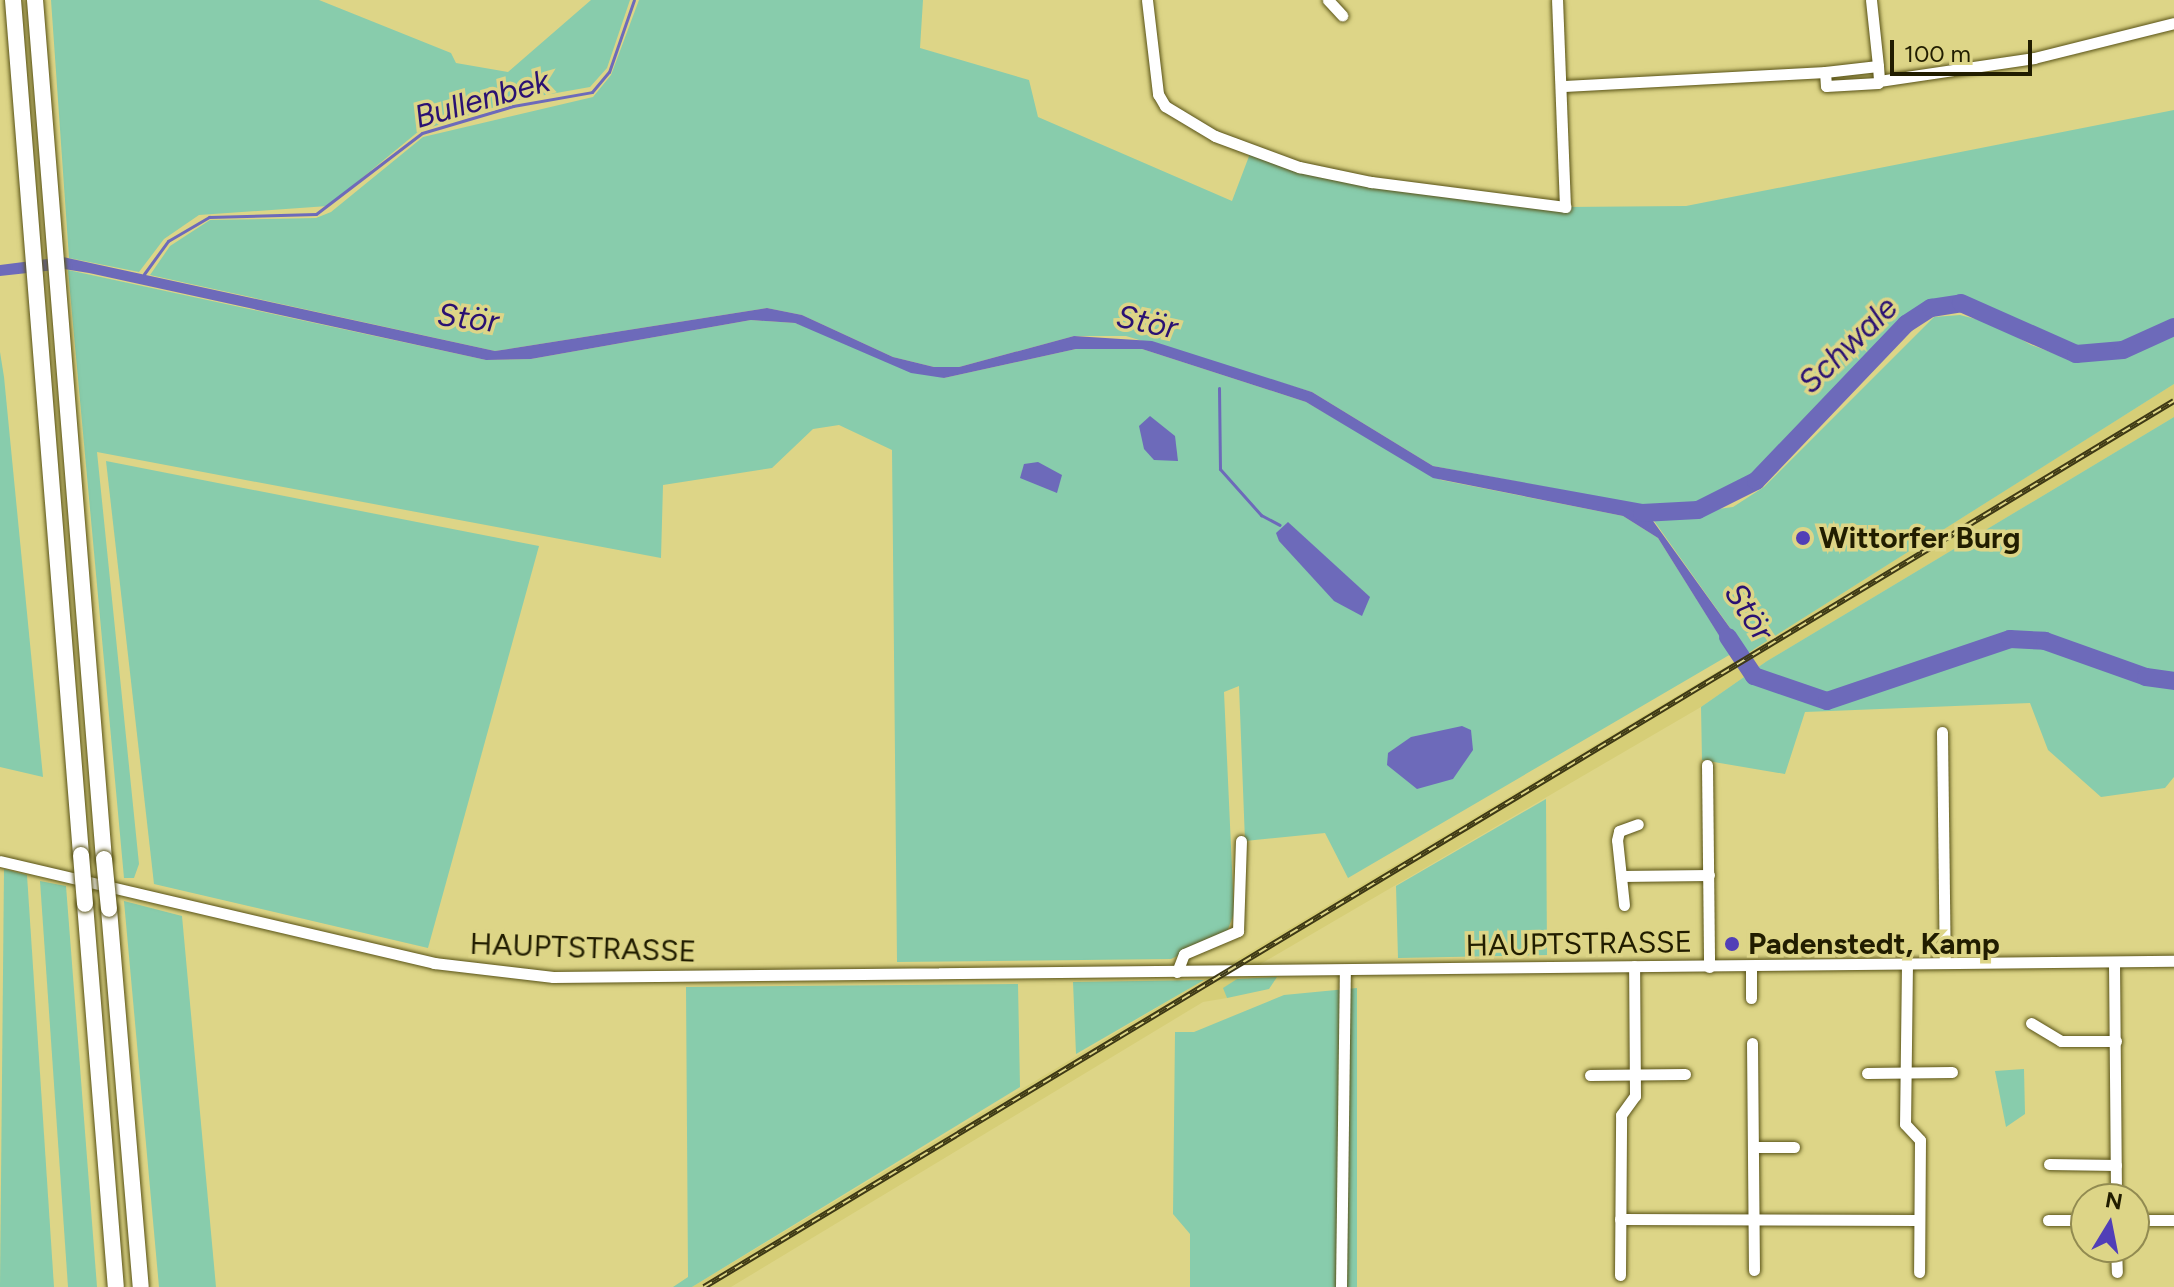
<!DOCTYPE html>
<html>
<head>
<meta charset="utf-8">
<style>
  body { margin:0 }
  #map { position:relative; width:2174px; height:1287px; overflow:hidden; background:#ddd587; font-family:Figtree,sans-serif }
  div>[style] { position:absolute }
  .built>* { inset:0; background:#d6ce77 }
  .green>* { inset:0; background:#88ccac }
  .water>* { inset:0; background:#6d6aba }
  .stream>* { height:3px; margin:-1.5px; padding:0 1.5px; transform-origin:1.5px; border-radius:1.5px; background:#6d6aba }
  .river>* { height:18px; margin:-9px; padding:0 9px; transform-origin:9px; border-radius:9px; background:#6d6aba }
  .roads { filter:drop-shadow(0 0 2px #585216) drop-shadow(0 0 2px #585216) }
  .minor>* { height:11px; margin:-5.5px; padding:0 5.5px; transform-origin:5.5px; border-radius:5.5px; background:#fff }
  .highway>* { height:16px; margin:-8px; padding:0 8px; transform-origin:8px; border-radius:8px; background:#fff }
  .rail>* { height:6px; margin-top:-3px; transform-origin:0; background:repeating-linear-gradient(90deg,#ddd587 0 9px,#3e3915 0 18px); box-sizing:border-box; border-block:2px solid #3e3915 }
  .bridges { filter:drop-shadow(0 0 2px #585216) drop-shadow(0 0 2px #585216) }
  .highway-bridge>* { height:16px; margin:-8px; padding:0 8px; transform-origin:8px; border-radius:8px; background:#fff }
  .dots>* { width:22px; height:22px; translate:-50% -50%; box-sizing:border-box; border:4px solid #ddd587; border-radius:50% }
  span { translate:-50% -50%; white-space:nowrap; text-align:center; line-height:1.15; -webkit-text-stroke:7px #ddd587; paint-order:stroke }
  .poi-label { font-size:30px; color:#211d00; font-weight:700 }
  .left { translate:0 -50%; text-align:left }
  .street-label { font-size:30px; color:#211d00 }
  .water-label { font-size:32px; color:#2a1173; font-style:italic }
  .north { position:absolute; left:2070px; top:1183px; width:80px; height:80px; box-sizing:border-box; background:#ddd587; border:2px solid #928b51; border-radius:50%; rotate:10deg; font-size:22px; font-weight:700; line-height:32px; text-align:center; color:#211d00 }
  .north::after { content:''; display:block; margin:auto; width:28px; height:36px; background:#513fb7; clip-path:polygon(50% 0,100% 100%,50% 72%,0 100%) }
  .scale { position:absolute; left:1890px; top:40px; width:142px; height:36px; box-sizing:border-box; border:4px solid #211d00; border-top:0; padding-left:10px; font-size:24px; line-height:28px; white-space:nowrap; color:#211d00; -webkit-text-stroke:6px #ddd587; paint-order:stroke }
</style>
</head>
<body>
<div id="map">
  <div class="built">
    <div style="clip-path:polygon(2174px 384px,2174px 417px,1767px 661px,1701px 707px,1257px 966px,1224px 988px,1227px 998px,1203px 1002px,731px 1287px,692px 1287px,1743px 656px)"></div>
  </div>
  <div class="green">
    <div style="clip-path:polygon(51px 0,319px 0,451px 53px,456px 63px,508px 72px,591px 0,630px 0,607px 68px,590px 87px,517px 100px,419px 131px,328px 206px,199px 215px,164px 239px,139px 272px,69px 258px)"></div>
    <div style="clip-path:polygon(639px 0,923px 0,920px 48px,1029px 80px,1038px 117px,1232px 201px,1251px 151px,1299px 167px,1564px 207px,1686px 206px,2174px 110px,2174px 384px,1748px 653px,1652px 518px,1733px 507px,1764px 487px,1934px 317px,1960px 315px,1995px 324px,2031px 345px,2075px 361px,2076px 354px,1961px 303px,1931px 308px,1906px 324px,1756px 481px,1701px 504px,1654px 507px,1433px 466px,1312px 392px,1126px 336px,1074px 336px,959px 367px,934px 367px,893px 357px,802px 315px,767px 308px,495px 351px,150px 275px,170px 246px,210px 220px,316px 218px,331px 212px,423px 137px,593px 97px,611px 75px)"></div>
    <div style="clip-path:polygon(68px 270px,486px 360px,531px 359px,751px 320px,795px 323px,944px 378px,1076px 349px,1142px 349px,1306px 402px,1441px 480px,1623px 516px,1658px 538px,1731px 654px,1348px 878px,1325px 833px,1245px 841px,1239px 686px,1224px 692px,1234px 913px,1227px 932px,1171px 959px,897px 962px,892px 450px,839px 425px,813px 429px,772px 468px,663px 485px,661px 558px,97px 452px,139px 864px,134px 878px,124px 878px)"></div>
    <div style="clip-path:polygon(0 352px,4px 377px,43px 777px,0 767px)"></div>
    <div style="clip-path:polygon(2174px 417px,2174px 777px,2165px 788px,2101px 797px,2048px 750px,2030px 703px,1805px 712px,1785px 774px,1702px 760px,1701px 707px,1767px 661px)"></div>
    <div style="clip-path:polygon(106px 461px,539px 546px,428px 948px,154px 884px)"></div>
    <div style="clip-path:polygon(1546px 799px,1547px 955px,1398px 958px,1396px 886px)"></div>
    <div style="clip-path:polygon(4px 869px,27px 875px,54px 1287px,0 1287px)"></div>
    <div style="clip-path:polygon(40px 881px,66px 886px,97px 1287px,68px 1287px)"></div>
    <div style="clip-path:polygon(124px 901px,182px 916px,216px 1287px,159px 1287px)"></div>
    <div style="clip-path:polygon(1277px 977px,1269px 989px,1227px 998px,1223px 988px,1237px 979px)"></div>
    <div style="clip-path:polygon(1204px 980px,1076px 1054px,1073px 982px)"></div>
    <div style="clip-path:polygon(1018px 984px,1020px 1087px,692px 1287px,673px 1287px,688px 1277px,686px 987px)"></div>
    <div style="clip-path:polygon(1357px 988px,1357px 1287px,1190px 1287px,1190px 1234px,1173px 1214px,1175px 1032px,1194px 1032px,1284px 995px)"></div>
    <div style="clip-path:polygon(2024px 1069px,2025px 1114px,2006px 1127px,1995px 1071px)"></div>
  </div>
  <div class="water">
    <div style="clip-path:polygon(63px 257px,495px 351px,767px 308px,802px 315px,893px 357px,934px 367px,959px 367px,1074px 336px,1152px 341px,1312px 392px,1433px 466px,1665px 508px,1666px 517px,1653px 521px,1748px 653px,1735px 661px,1658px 538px,1623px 516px,1433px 478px,1306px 402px,1142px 349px,1076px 349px,944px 378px,911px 373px,795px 323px,751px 320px,531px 359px,486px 360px,89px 273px,64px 269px,0 276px,0 265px)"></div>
    <div style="clip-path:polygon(1150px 416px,1175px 436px,1178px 461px,1154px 460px,1144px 449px,1139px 426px)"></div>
    <div style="clip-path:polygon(1038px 462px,1062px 475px,1057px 493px,1020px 478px,1024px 464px)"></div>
    <div style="clip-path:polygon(1288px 522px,1370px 597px,1362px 616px,1334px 601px,1279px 541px,1276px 533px)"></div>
    <div style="clip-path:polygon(1462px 726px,1471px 730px,1473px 750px,1453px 779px,1417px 789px,1387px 765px,1388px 753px,1411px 737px)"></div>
  </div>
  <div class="stream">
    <div style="left:144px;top:274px;width:41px;rotate:-54deg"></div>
    <div style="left:168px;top:241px;width:48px;rotate:-30.3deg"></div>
    <div style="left:209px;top:217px;width:107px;rotate:-1.6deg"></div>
    <div style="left:316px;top:214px;width:133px;rotate:-37.4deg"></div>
    <div style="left:422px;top:133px;width:95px;rotate:-16.5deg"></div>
    <div style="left:513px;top:106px;width:80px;rotate:-10deg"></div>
    <div style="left:592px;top:92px;width:26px;rotate:-50deg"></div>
    <div style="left:609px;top:72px;width:76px;rotate:-70.9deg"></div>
    <div style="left:1219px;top:388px;width:81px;rotate:89.3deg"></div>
    <div style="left:1220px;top:469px;width:62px;rotate:48.3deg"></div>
    <div style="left:1261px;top:515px;width:21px;rotate:28deg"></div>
  </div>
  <div class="river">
    <div style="left:1642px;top:513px;width:56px;rotate:-3.1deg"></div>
    <div style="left:1698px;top:510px;width:65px;rotate:-26.6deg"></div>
    <div style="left:1756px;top:481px;width:217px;rotate:-46.3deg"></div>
    <div style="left:1906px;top:324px;width:30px;rotate:-33deg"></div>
    <div style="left:1931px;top:308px;width:30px;rotate:-9deg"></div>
    <div style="left:1961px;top:303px;width:126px;rotate:23.9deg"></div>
    <div style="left:2076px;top:354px;width:47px;rotate:-4.9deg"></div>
    <div style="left:2123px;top:350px;width:56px;rotate:-24.3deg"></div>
    <div style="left:1728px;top:637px;width:47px;rotate:56.3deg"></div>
    <div style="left:1754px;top:676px;width:77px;rotate:18.9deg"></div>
    <div style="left:1827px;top:701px;width:193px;rotate:-18.7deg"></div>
    <div style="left:2010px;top:639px;width:35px;rotate:3deg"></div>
    <div style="left:2045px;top:641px;width:107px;rotate:19.6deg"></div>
    <div style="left:2146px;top:677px;width:28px;rotate:8deg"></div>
  </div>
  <div class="roads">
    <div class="minor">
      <div style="left:1147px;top:0;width:95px;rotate:83.3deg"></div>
      <div style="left:1158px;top:94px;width:14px;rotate:60deg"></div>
      <div style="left:1165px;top:106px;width:58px;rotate:31deg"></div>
      <div style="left:1215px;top:136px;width:90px;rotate:20.3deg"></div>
      <div style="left:1299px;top:167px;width:74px;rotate:11.8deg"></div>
      <div style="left:1371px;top:182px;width:196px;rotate:7.3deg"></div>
      <div style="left:1565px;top:207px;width:207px;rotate:-92.2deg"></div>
      <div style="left:1328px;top:0;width:21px;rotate:47deg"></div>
      <div style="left:1871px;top:0;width:66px;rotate:83.9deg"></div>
      <div style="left:1878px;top:66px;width:15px;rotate:86deg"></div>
      <div style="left:1879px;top:81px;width:2px;rotate:117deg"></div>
      <div style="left:1878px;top:83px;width:52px;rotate:176.7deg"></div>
      <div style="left:1826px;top:86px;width:14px;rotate:-94deg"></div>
      <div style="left:1825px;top:72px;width:53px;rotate:-6.5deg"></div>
      <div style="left:1879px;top:81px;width:157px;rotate:-8.4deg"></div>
      <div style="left:2034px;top:58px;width:144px;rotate:-14deg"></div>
      <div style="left:1565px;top:86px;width:260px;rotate:-3.1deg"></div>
      <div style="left:1942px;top:732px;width:230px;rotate:89.3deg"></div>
      <div style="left:1707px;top:765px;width:202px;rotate:89.4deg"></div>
      <div style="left:0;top:861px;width:446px;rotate:13.2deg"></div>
      <div style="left:434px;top:963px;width:120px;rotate:6.7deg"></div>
      <div style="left:553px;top:977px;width:1621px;rotate:-0.57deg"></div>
      <div style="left:1621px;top:876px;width:88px;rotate:-0.7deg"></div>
      <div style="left:1624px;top:905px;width:65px;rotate:-96.1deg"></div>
      <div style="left:1617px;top:840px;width:9px;rotate:-77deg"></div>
      <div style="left:1619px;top:831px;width:20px;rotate:-20deg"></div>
      <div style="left:2114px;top:962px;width:237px;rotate:89.5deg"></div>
      <div style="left:1907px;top:963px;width:161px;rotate:90.7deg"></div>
      <div style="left:1905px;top:1124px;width:22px;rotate:47deg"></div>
      <div style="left:1920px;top:1140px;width:132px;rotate:90.4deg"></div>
      <div style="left:1177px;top:972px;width:19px;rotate:-69deg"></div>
      <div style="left:1184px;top:954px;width:59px;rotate:-23.1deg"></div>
      <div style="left:1238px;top:931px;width:90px;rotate:-88.1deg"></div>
      <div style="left:1751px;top:998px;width:32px;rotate:-90deg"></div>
      <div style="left:2031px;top:1023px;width:35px;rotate:31deg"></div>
      <div style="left:2061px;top:1041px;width:55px"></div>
      <div style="left:1752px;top:1043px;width:227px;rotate:89.5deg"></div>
      <div style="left:1867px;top:1073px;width:85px;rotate:-0.7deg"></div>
      <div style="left:1590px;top:1075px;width:95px;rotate:-0.6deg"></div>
      <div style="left:1753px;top:1147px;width:41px"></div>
      <div style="left:2049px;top:1164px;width:67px;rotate:0.9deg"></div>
      <div style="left:1620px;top:1219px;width:299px;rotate:0.2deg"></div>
      <div style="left:2048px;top:1220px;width:38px"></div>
      <div style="left:2134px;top:1220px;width:40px"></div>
      <div style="left:2116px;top:1247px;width:25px;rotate:88deg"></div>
      <div style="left:1620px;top:1275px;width:160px;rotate:-89.6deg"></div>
      <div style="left:1621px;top:1115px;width:24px;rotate:-54deg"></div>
      <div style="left:1635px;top:1096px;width:130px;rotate:-90.4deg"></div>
      <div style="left:1341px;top:1287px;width:316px;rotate:-89.3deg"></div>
    </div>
    <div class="highway">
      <div style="left:13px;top:0;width:858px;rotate:85.45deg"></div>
      <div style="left:35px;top:0;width:862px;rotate:85.41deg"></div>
      <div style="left:85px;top:904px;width:384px;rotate:85.4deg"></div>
      <div style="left:109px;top:909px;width:379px;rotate:85.2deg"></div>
    </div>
  </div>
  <div class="rail">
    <div style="left:704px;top:1287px;width:1716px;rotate:-31.08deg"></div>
  </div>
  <div class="bridges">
    <div class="highway-bridge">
      <div style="left:81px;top:855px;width:49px;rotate:85.3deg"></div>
      <div style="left:104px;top:859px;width:50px;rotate:84.3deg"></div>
    </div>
  </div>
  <div class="dots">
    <div style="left:1803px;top:538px;background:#513fb7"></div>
    <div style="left:1732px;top:944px;background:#513fb7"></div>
  </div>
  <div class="poi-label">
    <span class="left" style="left:1819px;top:538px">Wittorfer Burg</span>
    <span class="left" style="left:1748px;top:944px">Padenstedt, Kamp</span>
  </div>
  <div class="street-label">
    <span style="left:1579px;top:944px;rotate:-1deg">HAUPTSTRASSE</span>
    <span style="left:583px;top:948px;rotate:2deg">HAUPTSTRASSE</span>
  </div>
  <div class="water-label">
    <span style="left:482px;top:99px;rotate:-16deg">Bullenbek</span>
    <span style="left:468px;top:318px;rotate:7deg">Stör</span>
    <span style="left:1147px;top:322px;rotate:12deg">Stör</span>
    <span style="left:1848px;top:345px;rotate:-44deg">Schwale</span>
    <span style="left:1749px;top:612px;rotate:57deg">Stör</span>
  </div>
  <div class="north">N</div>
  <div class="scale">100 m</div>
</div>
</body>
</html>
